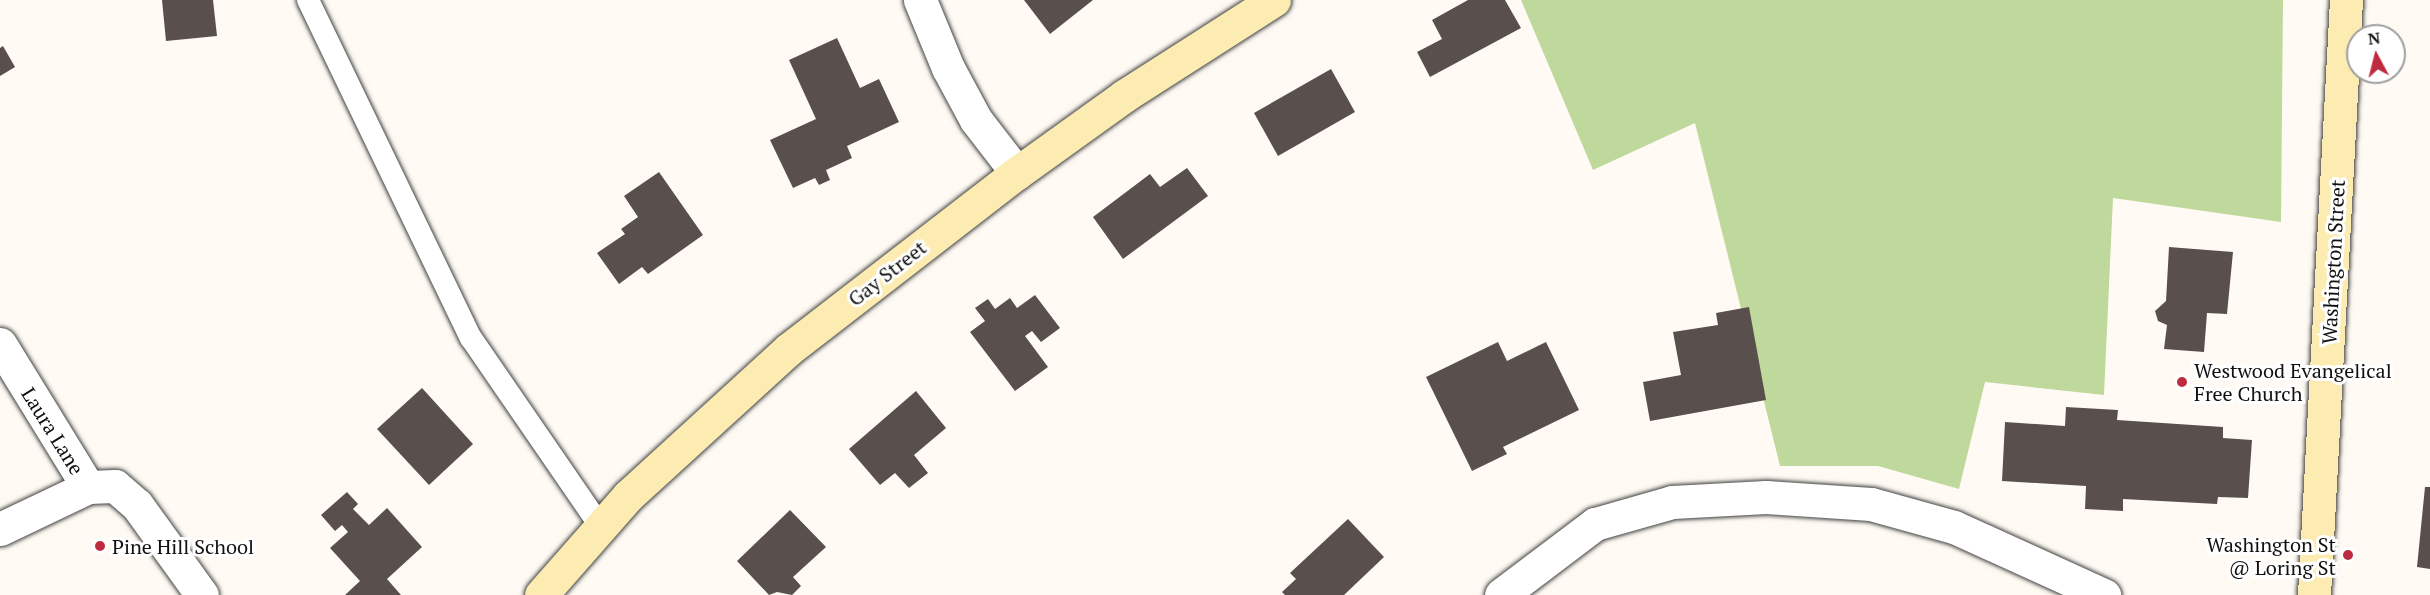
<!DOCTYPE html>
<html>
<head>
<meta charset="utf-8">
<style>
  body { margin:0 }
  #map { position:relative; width:2430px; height:595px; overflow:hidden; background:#fffbf4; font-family:"PT Serif",serif }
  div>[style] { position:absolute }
  .forest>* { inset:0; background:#bfd99d }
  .building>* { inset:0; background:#59504d }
  .roads { filter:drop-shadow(0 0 2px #434343) drop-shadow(0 0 2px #434343) }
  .lane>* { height:22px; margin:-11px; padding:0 11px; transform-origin:11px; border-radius:11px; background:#fff }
  .street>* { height:33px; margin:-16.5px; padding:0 16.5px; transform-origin:16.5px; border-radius:16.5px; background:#fff }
  .secondary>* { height:33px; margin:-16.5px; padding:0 16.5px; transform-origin:16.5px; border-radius:16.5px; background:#fcecb2 }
  .dots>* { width:16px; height:16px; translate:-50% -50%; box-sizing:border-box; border:3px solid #fff; border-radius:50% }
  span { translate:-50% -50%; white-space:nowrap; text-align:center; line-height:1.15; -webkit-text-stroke:6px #fff; paint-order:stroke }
  .street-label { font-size:20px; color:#101010 }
  .poi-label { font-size:20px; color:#101010 }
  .left { translate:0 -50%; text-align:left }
  .right { translate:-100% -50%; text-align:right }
  .north { position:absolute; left:2346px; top:24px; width:60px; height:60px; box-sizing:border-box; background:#fff; border:2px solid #9f9f9f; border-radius:50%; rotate:353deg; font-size:16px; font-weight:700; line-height:24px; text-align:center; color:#101010 }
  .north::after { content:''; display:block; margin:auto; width:21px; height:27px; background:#be2b41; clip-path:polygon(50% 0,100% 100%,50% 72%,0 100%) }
</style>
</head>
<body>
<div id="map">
  <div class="forest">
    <div style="clip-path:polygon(1521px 0,2283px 0,2281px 222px,2113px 198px,2104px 395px,1985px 382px,1959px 489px,1878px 466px,1780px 466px,1695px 123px,1593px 170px)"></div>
  </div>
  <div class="building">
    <div style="clip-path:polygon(162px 0,213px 0,217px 36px,166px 41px)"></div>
    <div style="clip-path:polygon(1024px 0,1093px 0,1050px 34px)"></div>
    <div style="clip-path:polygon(1468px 0,1505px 0,1521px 28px,1430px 77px,1417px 52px,1442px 39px,1432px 20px)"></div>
    <div style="clip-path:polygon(837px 38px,860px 88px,879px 79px,899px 122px,847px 146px,852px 158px,826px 170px,830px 180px,819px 185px,815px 178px,793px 188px,770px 140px,816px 119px,789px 60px)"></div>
    <div style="clip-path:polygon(3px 46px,15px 67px,0 76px,0 48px)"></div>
    <div style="clip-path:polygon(1331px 69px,1355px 112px,1278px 156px,1254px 113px)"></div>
    <div style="clip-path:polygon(1187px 168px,1208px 196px,1123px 259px,1093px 217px,1150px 174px,1160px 187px)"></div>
    <div style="clip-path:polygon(659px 172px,703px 235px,648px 274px,642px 267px,619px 284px,597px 253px,625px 234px,621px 229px,638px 217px,624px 196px)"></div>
    <div style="clip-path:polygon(2169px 247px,2233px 252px,2227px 314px,2207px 313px,2204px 352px,2164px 349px,2167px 325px,2158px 321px,2155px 311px,2166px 301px)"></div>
    <div style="clip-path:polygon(1035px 295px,1060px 328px,1041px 342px,1032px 331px,1025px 336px,1048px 367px,1015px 391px,970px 332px,985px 321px,975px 308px,988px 299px,995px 309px,1010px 298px,1017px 308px)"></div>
    <div style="clip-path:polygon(1749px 307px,1766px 400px,1650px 421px,1643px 382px,1681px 375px,1673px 332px,1718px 325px,1716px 313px)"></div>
    <div style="clip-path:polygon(1498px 342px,1507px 361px,1546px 342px,1579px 410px,1503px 447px,1507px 454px,1472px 471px,1426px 377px)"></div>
    <div style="clip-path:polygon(422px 388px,473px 444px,429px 485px,377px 429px)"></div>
    <div style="clip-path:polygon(916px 391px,946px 428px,914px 455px,928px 473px,909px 488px,895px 473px,880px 485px,849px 449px)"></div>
    <div style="clip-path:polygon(2066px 407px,2118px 410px,2117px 420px,2223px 427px,2223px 438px,2252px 440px,2248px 498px,2218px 497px,2217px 504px,2123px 499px,2123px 511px,2085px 509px,2086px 486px,2002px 481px,2005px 422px,2065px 426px)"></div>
    <div style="clip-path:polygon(2425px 487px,2430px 487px,2430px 569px,2417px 567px)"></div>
    <div style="clip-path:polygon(347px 492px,358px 504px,353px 509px,369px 525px,387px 508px,422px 547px,387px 579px,401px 595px,345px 595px,360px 581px,330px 548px,348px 532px,342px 525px,335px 531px,321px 515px)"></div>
    <div style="clip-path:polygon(790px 510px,826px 547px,793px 577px,801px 586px,792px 595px,777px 592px,769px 595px,737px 561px)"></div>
    <div style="clip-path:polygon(1348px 519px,1384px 557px,1344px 595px,1285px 595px,1282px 592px,1296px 579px,1290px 573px)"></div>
  </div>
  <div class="roads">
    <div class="lane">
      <div style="left:308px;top:0;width:375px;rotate:64.3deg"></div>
      <div style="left:471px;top:338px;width:229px;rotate:55.5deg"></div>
    </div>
    <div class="street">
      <div style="left:920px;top:0;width:74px;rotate:67.6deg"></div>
      <div style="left:948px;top:68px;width:59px;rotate:61.7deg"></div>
      <div style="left:976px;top:120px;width:67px;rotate:52.3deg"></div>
      <div style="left:0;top:344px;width:168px;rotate:58.4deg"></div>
      <div style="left:0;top:529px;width:98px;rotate:-25.5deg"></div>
      <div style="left:88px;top:487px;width:27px;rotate:-2deg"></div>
      <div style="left:115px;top:486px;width:29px;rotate:41deg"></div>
      <div style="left:137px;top:505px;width:111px;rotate:54.2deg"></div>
      <div style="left:1501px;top:595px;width:118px;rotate:-37.1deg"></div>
      <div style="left:1595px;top:524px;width:80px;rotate:-15.9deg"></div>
      <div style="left:1672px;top:502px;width:94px;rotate:-3deg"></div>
      <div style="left:1766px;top:497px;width:105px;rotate:3.8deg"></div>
      <div style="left:1871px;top:504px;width:86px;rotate:15.5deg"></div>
      <div style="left:1954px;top:527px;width:165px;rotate:24.4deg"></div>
    </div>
    <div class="secondary">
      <div style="left:541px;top:595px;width:132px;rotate:-48.7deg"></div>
      <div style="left:628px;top:496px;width:218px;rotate:-42.4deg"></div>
      <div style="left:789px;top:349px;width:288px;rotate:-37.7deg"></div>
      <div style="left:1017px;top:173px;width:132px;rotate:-35.7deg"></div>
      <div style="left:1124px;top:96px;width:178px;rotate:-32.6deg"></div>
      <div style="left:2314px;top:595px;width:596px;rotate:-86.92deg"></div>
    </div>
  </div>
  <div class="dots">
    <div style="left:2182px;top:382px;background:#be2b41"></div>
    <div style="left:100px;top:546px;background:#be2b41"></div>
    <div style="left:2348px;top:555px;background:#be2b41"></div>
  </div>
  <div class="street-label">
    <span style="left:2333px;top:262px;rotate:-87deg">Washington Street</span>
    <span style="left:887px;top:273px;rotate:-38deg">Gay Street</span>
    <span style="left:53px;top:431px;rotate:58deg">Laura Lane</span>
  </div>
  <div class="poi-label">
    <span class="left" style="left:2194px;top:382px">Westwood Evangelical<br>Free Church</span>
    <span class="right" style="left:2336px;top:556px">Washington St<br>@ Loring St</span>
    <span class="left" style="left:112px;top:546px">Pine Hill School</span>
  </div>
  <div class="north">N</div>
</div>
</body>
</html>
